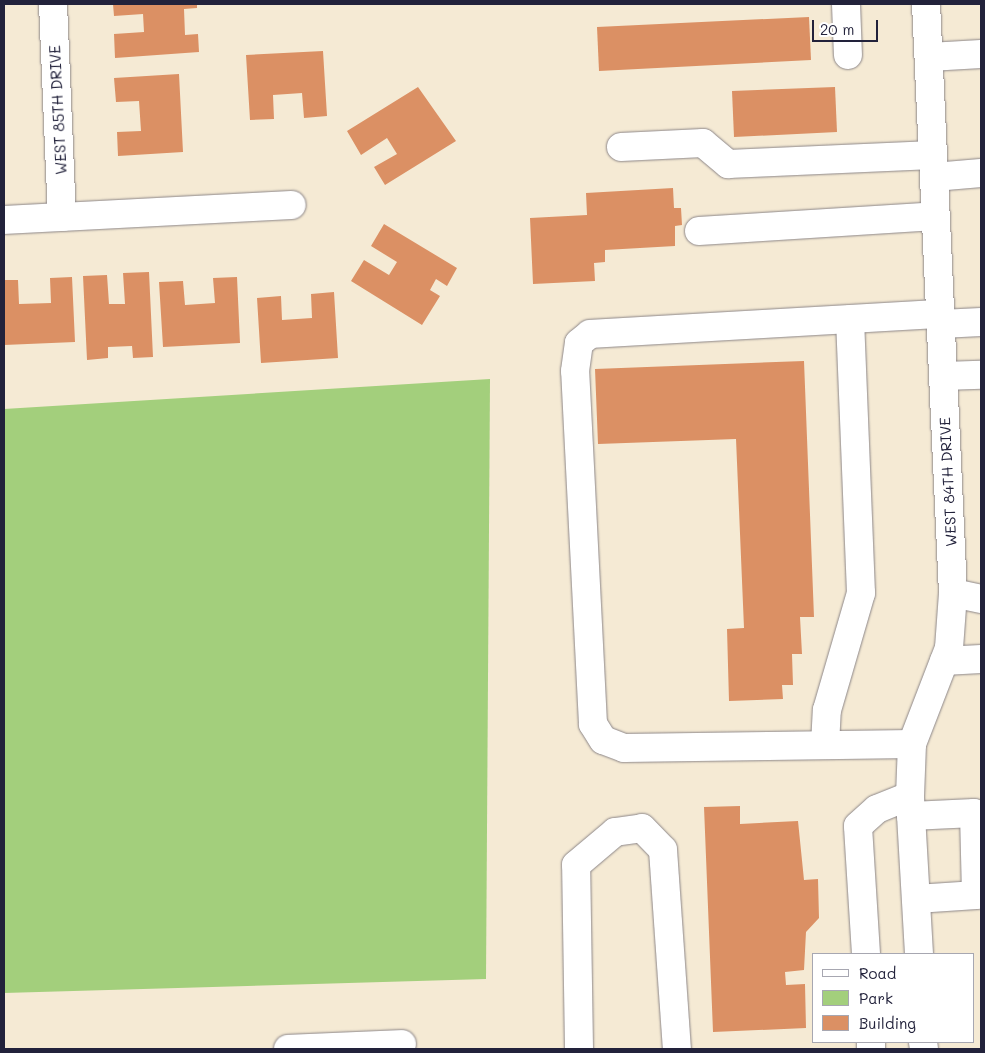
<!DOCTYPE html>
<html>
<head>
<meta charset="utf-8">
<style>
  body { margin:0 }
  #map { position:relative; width:985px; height:1053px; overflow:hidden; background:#f5ead4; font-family:Mali,sans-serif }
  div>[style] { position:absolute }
  .green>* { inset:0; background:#a3cf7c }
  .building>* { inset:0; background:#db9064 }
  .roads { filter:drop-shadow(0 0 1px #8c8688) drop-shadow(0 0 1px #8c8688) }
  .minor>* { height:28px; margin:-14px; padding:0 14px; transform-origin:14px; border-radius:14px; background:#fff }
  span { translate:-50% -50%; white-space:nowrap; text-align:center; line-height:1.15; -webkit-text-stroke:4.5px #fff; paint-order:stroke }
  .street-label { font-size:15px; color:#22223b }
  .frame { position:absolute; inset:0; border:5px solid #22223b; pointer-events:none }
  .legend { position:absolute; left:812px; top:953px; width:162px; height:90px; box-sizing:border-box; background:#fff; border:1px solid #a7a7b1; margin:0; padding:6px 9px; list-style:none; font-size:15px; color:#22223b }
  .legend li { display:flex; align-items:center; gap:10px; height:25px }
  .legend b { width:25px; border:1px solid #a7a7b1 }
  .scale { position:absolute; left:812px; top:20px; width:66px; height:22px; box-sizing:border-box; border:2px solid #22223b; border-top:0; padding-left:6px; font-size:15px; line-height:18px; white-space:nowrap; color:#22223b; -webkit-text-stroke:4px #fff; paint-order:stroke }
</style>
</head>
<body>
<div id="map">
  <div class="green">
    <div style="clip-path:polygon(490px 379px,486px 979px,4px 993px,4px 409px)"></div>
  </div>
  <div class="building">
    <div style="clip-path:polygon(113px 4px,197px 4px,197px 8px,184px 9px,185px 35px,198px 34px,199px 52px,115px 58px,114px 34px,144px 32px,143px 14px,114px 16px)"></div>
    <div style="clip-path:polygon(809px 17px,811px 60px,599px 71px,597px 27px)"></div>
    <div style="clip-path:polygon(323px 51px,327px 116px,304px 118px,302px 93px,273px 95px,274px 119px,250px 120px,246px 55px)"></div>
    <div style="clip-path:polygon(179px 74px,183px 152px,118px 156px,117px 132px,141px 131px,139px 101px,116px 102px,114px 78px)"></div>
    <div style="clip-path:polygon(418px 87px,456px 141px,385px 185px,374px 167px,397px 154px,387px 138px,361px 155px,347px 131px)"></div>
    <div style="clip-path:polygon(835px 87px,837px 132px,734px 137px,732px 91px)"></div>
    <div style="clip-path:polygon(673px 188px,674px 208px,681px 208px,682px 225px,675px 226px,675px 246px,605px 250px,605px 262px,594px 263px,595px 281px,533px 284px,530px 218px,587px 215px,586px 193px)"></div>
    <div style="clip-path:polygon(384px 224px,457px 268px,447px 286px,436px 279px,430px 290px,440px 296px,422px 325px,351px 281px,364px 260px,389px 275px,397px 262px,371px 246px)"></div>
    <div style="clip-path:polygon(149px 272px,153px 357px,133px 358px,132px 346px,108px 347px,108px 358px,87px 360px,83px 276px,107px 275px,109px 304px,125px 304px,123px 273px)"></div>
    <div style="clip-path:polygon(72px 277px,75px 342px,4px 345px,4px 280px,18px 280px,19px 304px,51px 303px,50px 278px)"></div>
    <div style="clip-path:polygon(237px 277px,240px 343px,163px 347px,159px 282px,183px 281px,185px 305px,215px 303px,213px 278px)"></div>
    <div style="clip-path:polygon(334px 292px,338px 358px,261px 363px,257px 298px,281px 296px,282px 320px,312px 318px,311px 294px)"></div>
    <div style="clip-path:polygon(804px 361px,814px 617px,800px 617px,802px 654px,792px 654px,793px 685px,782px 685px,783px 699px,729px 701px,727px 629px,744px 628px,736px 439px,598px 444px,595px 369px)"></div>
    <div style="clip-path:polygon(740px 806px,740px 824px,798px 821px,804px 880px,818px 879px,819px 918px,806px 932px,804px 970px,785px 972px,786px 985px,805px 984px,806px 1028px,713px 1032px,704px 807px)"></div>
  </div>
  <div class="roads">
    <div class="minor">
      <div style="left:53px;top:4px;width:213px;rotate:87.6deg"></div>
      <div style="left:846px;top:4px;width:51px;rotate:87.8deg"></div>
      <div style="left:929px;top:57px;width:52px;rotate:-3.3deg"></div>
      <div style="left:621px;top:147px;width:82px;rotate:-2.8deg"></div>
      <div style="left:703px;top:143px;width:33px;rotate:40deg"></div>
      <div style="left:728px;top:164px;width:205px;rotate:-2.5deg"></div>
      <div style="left:934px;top:177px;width:47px;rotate:-4.9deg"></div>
      <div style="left:4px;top:220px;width:288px;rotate:-3deg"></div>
      <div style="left:699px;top:231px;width:237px;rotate:-3.6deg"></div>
      <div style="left:941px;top:324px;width:40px;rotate:-2.9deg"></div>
      <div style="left:943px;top:376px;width:38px;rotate:-2deg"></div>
      <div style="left:953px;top:593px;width:29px;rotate:12deg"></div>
      <div style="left:944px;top:661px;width:37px;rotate:-3deg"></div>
      <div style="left:912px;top:744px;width:288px;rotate:179.2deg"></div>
      <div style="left:624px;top:748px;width:22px;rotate:-159deg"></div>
      <div style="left:603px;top:740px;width:19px;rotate:-122deg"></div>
      <div style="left:593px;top:724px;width:353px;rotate:-92.9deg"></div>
      <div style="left:575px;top:371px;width:28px;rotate:-82deg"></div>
      <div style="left:579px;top:343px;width:14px;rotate:-39deg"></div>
      <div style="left:590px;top:334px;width:351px;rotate:-3.3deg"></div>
      <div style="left:825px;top:745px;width:35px;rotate:-87deg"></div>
      <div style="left:827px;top:710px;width:122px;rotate:-73.8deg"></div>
      <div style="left:861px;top:593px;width:274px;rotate:-92.3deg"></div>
      <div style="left:911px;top:816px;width:63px;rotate:-2.7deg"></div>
      <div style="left:974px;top:813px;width:82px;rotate:88.6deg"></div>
      <div style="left:976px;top:895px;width:60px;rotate:176.2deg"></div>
      <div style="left:866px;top:954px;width:128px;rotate:-93.6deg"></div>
      <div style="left:858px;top:826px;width:25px;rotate:-42deg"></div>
      <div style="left:877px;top:809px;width:35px;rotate:-22deg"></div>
      <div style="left:919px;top:954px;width:158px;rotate:-93.3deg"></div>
      <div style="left:910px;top:796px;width:52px;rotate:-87.8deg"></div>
      <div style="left:912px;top:744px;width:103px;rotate:-68.9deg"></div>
      <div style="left:949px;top:648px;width:55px;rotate:-85.8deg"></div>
      <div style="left:953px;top:593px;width:590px;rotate:-92.62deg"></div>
      <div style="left:871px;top:1042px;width:7px;rotate:90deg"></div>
      <div style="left:923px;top:1042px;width:7px;rotate:82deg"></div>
      <div style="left:288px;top:1049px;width:114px;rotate:-2.5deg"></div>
      <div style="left:579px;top:1049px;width:184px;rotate:-90.9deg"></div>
      <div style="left:576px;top:865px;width:51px;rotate:-40.2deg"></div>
      <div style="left:615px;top:832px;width:27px;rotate:-8deg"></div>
      <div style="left:642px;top:828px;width:30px;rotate:46deg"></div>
      <div style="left:663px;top:850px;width:199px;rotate:86deg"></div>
    </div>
  </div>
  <div class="street-label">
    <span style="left:58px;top:110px;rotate:-93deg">WEST 85TH DRIVE</span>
    <span style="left:948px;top:482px;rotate:-93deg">WEST 84TH DRIVE</span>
  </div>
  <div class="frame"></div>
  <ul class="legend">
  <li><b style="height:6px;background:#fff"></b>Road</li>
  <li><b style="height:14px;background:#a3cf7c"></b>Park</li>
  <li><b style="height:14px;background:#db9064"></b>Building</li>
  </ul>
  <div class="scale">20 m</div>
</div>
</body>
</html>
